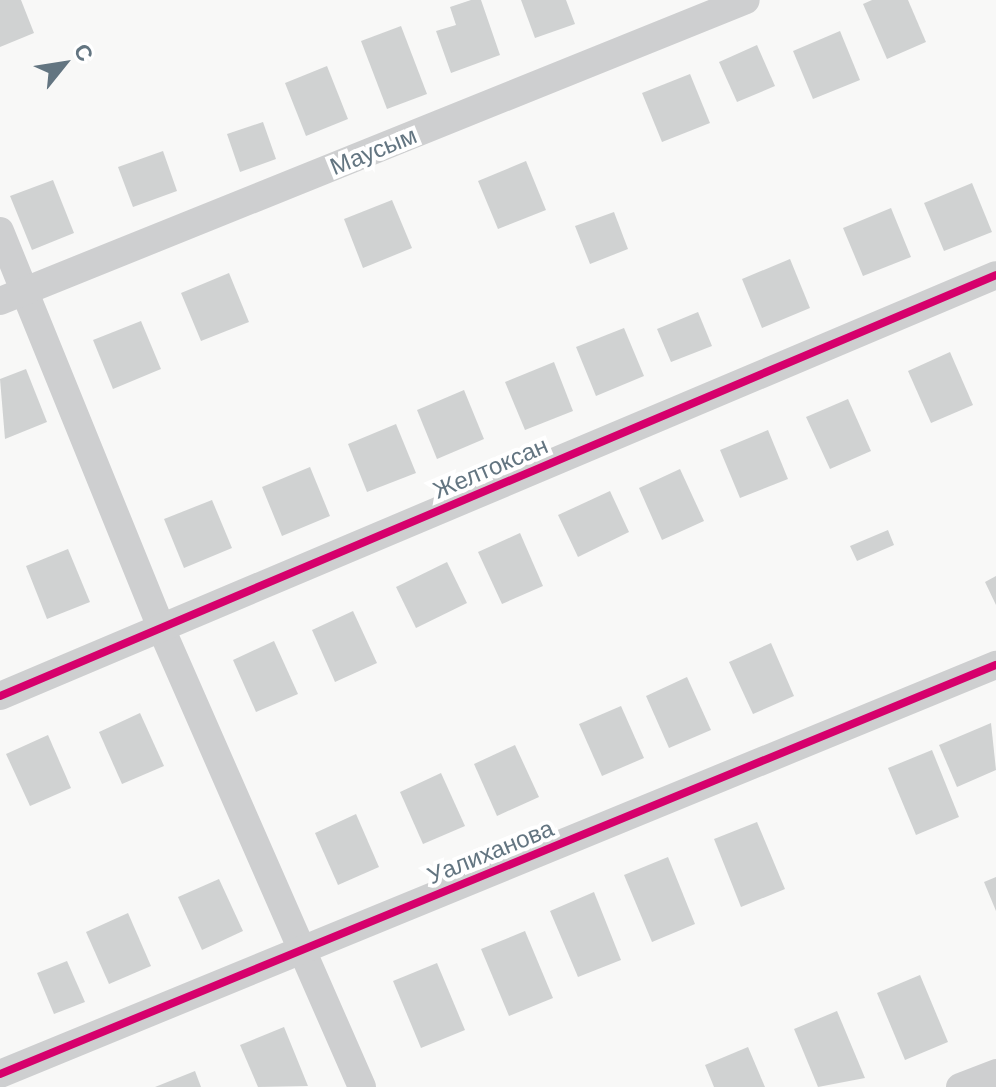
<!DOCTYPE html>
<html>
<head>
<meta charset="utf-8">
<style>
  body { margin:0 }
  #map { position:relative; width:996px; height:1087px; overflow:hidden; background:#f8f8f7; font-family:Barlow,sans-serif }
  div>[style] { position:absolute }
  .building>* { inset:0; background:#d0d2d2 }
  .minor>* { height:28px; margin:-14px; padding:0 14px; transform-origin:14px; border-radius:14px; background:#cecfd0 }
  .cycleway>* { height:8px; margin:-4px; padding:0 4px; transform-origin:4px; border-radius:4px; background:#d6006c }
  span { translate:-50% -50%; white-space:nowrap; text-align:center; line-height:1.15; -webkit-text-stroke:8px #fff; paint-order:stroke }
  .street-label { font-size:24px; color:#637581 }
  .north { position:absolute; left:24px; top:24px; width:80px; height:80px; -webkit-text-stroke:6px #fff; paint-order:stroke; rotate:60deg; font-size:22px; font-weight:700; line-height:32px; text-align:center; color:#637581 }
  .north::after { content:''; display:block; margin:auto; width:28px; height:36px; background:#637581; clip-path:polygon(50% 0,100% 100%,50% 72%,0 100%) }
</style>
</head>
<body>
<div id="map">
  <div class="building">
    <div style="clip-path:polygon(0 0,21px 0,34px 33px,0 47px)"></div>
    <div style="clip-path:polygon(471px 0,481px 0,500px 55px,451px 73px,436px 31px,456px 25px,450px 7px)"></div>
    <div style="clip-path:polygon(521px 0,566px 0,575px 24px,535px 38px)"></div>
    <div style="clip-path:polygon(872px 0,908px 0,926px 42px,887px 59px,863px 4px)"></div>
    <div style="clip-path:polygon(401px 26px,427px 94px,387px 109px,361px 41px)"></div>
    <div style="clip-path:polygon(840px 31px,860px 80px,813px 99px,793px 51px)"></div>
    <div style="clip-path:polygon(757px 45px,775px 86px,737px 102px,719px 62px)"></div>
    <div style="clip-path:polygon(327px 66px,348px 119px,306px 136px,285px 83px)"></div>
    <div style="clip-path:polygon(690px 74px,710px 123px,662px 142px,642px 93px)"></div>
    <div style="clip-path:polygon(263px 122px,276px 159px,240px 172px,227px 134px)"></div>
    <div style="clip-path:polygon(163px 151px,177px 191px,133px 207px,118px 167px)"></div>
    <div style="clip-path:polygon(526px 161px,546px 210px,498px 229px,478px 181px)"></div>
    <div style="clip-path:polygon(53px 180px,74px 233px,32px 250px,10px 196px)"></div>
    <div style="clip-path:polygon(972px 183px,992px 232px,944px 251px,924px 203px)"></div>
    <div style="clip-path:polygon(392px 200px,412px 248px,363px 268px,344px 219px)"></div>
    <div style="clip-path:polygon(891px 208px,911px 257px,863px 276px,843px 228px)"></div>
    <div style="clip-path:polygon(614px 212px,628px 249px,590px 264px,575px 226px)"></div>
    <div style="clip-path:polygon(790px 259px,810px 308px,762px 328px,742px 279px)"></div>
    <div style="clip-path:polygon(229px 273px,249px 322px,201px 341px,181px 293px)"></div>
    <div style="clip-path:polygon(698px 312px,712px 346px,671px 362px,657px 329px)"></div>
    <div style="clip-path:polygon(141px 321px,161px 369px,113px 389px,93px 340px)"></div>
    <div style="clip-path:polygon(624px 328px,644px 376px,596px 396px,576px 347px)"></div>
    <div style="clip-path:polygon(950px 352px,973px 405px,931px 423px,908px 371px)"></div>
    <div style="clip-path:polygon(554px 362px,573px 411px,525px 430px,505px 382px)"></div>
    <div style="clip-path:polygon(26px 369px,47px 422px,5px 439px,0 379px)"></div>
    <div style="clip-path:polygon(464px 390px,484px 439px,437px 459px,417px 410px)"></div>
    <div style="clip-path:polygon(848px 399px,871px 451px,830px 469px,806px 417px)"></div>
    <div style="clip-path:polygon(396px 424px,416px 473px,367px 492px,348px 444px)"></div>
    <div style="clip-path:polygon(768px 430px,788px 479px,740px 498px,720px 450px)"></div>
    <div style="clip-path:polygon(310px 467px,330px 516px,282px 536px,262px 487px)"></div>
    <div style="clip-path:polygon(680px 469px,704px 521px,662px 540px,639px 488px)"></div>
    <div style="clip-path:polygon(610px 491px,629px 532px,578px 557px,558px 515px)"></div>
    <div style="clip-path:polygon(212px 500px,232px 548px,184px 568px,164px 519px)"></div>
    <div style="clip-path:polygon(888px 530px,894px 545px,857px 561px,850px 546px)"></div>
    <div style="clip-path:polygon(520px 533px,543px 586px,502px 604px,478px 552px)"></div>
    <div style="clip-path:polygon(68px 549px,90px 602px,47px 619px,26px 566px)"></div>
    <div style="clip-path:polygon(447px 562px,467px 603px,416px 628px,396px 587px)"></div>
    <div style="clip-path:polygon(996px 576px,996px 605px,985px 582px)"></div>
    <div style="clip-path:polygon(353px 611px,377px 663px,335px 682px,312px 630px)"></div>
    <div style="clip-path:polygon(274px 641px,298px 694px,256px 712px,233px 660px)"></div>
    <div style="clip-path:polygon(771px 643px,794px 696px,753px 714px,729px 662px)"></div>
    <div style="clip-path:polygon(687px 677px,711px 730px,669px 748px,646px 696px)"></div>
    <div style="clip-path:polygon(621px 706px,644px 758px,602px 776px,579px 724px)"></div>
    <div style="clip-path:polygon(140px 713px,164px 766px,122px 784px,99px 732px)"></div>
    <div style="clip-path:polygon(991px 723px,996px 770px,957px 787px,939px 745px)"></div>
    <div style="clip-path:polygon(48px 735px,71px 788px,30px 806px,6px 754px)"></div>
    <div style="clip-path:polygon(515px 745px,539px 797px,497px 816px,474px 764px)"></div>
    <div style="clip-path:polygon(932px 750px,959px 817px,916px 835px,888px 768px)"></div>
    <div style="clip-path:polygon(441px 773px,465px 826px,423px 844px,400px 792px)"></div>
    <div style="clip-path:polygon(356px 814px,379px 867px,338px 885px,315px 833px)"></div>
    <div style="clip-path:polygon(757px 822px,785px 889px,741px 907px,714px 839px)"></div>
    <div style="clip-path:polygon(668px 857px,695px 924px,652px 942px,624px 875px)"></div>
    <div style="clip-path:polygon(996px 877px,996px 911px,984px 882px)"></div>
    <div style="clip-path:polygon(219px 879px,243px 931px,202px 950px,178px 897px)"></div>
    <div style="clip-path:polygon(594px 892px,621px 960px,578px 977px,550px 911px)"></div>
    <div style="clip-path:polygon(128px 913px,151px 966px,109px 984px,86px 932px)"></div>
    <div style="clip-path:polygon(525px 931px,553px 998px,509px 1016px,481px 949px)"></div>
    <div style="clip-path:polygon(67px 961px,85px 1002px,54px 1014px,37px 973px)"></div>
    <div style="clip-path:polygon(437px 963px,465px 1030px,421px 1048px,393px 981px)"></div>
    <div style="clip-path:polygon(920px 975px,948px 1042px,905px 1060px,877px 993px)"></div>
    <div style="clip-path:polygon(837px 1011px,865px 1078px,818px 1087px,794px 1029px)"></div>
    <div style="clip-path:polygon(284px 1027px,308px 1086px,258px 1087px,240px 1045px)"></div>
    <div style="clip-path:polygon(748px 1047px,765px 1087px,714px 1087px,705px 1065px)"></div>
    <div style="clip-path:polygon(195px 1071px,201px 1087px,155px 1087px)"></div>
  </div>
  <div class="minor">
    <div style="left:0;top:231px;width:428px;rotate:67.9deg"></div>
    <div style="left:161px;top:628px;width:501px;rotate:66.35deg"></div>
    <div style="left:0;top:301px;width:804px;rotate:-21.97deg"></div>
    <div style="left:0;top:696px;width:1081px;rotate:-22.91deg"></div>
    <div style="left:0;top:1074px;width:1077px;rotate:-22.33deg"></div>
    <div style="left:960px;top:1087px;width:39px;rotate:-21deg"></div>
  </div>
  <div class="cycleway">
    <div style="left:0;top:696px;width:1081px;rotate:-22.91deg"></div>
    <div style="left:0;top:1074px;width:1077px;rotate:-22.33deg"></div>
  </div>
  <div class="street-label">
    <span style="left:373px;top:150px;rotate:-22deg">Маусым</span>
    <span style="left:490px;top:467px;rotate:-23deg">Желтоксан</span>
    <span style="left:490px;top:851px;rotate:-22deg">Уалиханова</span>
  </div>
  <div class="north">С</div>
</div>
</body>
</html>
